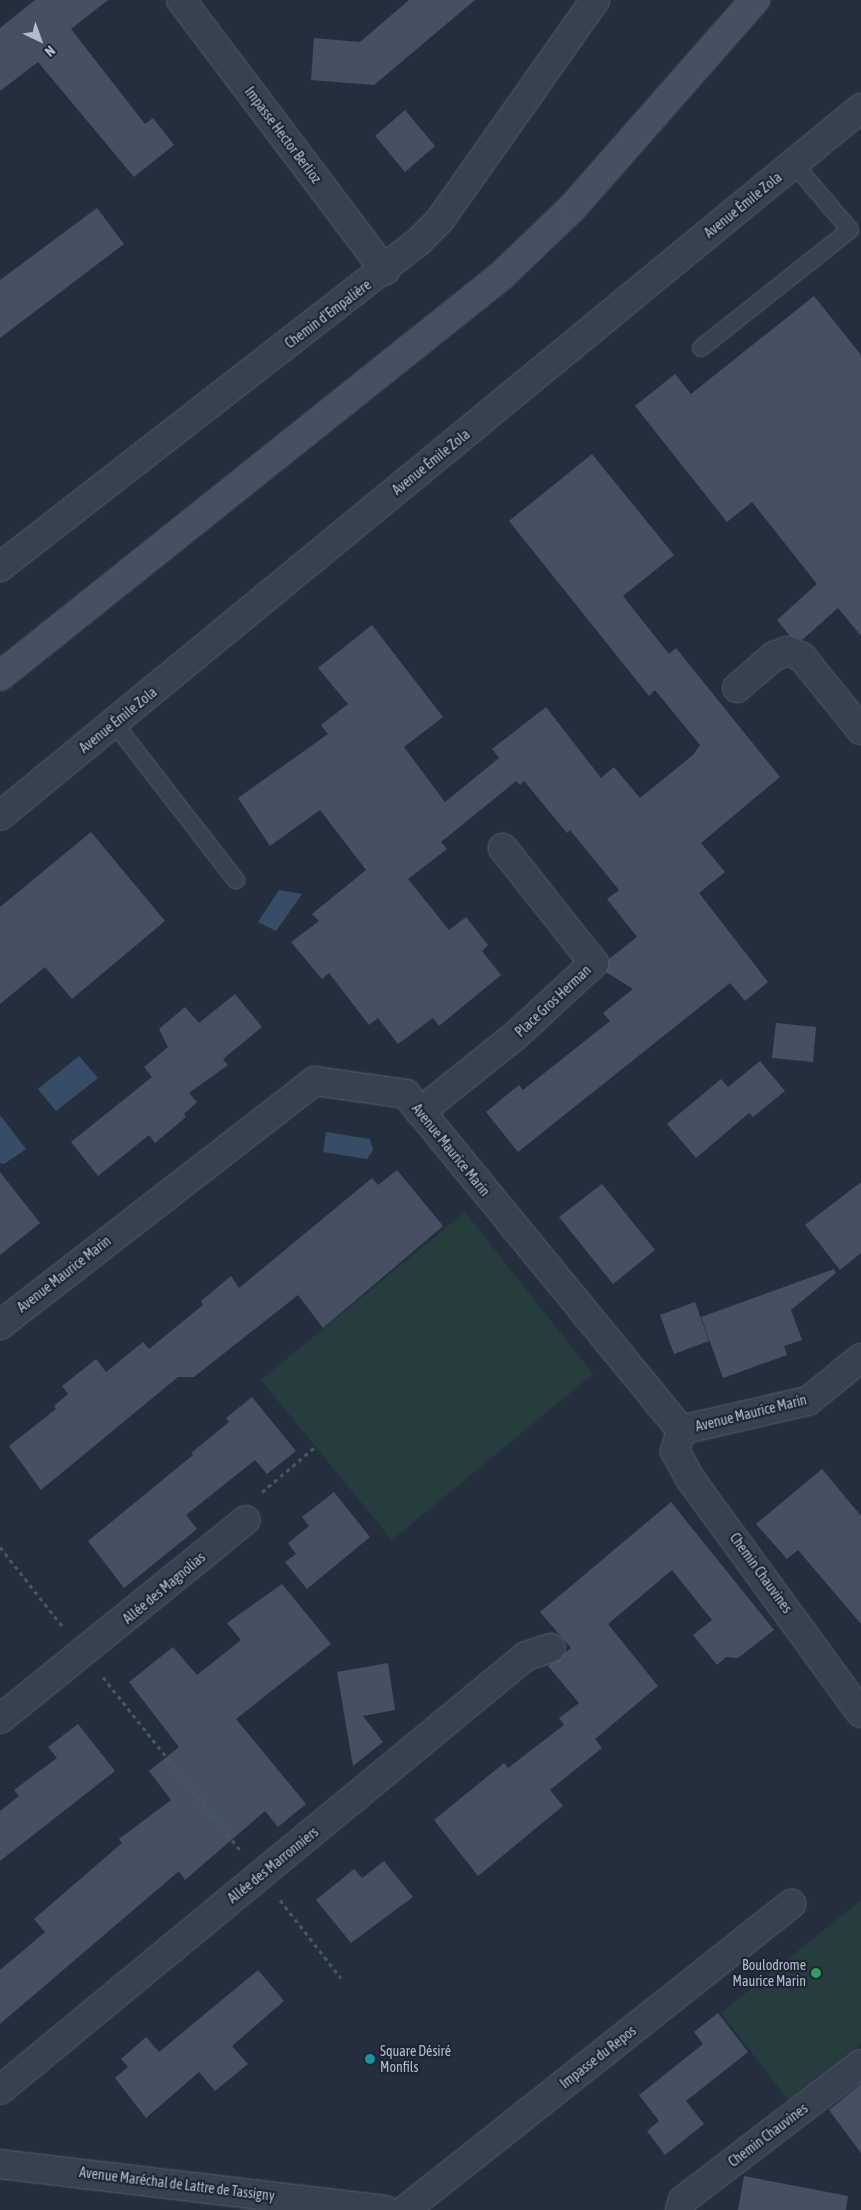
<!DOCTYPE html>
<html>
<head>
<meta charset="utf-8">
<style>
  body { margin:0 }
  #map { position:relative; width:861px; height:2210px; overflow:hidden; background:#242f3e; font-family:"Asap Condensed",sans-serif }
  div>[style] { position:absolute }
  .green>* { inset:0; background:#263c3f }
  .water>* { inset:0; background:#394c67 }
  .building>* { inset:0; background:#455162 }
  .path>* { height:3px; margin-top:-1.5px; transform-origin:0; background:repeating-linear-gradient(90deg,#44595c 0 4px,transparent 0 8px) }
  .roads { filter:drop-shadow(0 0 1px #565f6c) drop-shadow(0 0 1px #565f6c) }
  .lane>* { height:16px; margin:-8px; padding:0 8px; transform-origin:8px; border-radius:8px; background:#38414e }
  .street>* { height:28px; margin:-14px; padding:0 14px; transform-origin:14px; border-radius:14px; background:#38414e }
  .secondary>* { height:28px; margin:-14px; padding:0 14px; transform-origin:14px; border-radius:14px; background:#465061 }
  .dots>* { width:14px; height:14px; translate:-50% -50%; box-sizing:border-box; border:2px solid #1d2633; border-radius:50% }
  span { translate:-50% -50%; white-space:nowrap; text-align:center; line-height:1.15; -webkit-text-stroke:4.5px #1d2633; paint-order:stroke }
  .street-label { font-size:14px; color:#b4bcc9 }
  .poi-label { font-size:14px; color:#b4bcc9 }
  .right { translate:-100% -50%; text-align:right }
  .left { translate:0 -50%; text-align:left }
  .north { position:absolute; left:15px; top:15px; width:50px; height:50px; -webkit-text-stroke:4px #1d2633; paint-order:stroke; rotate:138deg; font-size:14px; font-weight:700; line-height:20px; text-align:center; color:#b4bcc9 }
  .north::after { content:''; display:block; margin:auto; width:18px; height:22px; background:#b4bcc9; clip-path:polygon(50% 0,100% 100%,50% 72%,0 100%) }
</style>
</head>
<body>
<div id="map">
  <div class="green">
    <div style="clip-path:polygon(465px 1212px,593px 1374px,392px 1540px,261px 1380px)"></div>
    <div style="clip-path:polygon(861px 1900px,861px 2044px,788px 2100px,721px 2013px)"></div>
  </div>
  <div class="water">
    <div style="clip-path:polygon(279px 890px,302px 894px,276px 931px,258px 922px)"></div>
    <div style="clip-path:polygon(79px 1056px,98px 1078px,56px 1111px,38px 1089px)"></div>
    <div style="clip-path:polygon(0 1115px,26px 1149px,4px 1164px,0 1163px)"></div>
    <div style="clip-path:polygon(326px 1132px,370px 1139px,373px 1150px,367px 1159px,323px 1152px)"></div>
  </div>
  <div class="building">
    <div style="clip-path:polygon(35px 0,108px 0,71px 29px,145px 124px,153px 118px,174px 145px,134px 177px,38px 62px,0 91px,0 28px)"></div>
    <div style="clip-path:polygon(409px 0,475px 0,374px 85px,311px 80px,314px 38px,360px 42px)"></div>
    <div style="clip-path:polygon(405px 110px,435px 146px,405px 172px,375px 136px)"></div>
    <div style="clip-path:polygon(97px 208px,124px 244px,0 338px,0 280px)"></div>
    <div style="clip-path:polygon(814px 296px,861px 355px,861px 636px,838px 608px,802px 640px,790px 636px,777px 620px,817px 584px,752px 502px,727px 522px,635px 406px,675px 374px,691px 394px)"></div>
    <div style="clip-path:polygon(592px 454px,674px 555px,623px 596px,669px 654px,676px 648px,780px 777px,701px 843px,725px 872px,699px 893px,768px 982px,745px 1001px,730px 983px,518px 1152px,486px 1112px,519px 1085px,523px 1090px,610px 1021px,603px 1013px,633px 989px,606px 972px,609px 959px,637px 937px,607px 899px,619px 890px,570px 830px,567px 833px,524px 781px,520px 785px,516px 781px,441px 842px,447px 849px,408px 879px,449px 930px,466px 917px,488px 945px,482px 951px,501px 975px,439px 1026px,433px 1018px,398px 1044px,378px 1018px,369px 1025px,329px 973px,322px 979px,291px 942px,319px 921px,312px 914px,366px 870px,320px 810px,270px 846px,238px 798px,328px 734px,321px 725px,348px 704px,318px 668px,372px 625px,443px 717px,404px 747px,445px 802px,499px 758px,492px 749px,546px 707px,601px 778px,614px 767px,640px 798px,693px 755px,700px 745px,655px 690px,649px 696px,509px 521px)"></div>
    <div style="clip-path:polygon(91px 832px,165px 921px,72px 999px,45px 967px,0 1004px,0 907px)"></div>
    <div style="clip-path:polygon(235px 994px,262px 1027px,223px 1059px,228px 1065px,189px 1093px,197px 1102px,184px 1114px,186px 1117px,155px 1143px,149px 1135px,98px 1176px,71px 1142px,152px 1077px,144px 1067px,168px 1047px,159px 1029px,185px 1007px,199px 1023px)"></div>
    <div style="clip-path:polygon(776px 1023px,816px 1027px,813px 1062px,772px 1058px)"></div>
    <div style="clip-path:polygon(760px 1061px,785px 1091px,753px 1117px,749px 1113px,696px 1158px,667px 1124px,721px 1079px,728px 1087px)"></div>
    <div style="clip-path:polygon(397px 1170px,443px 1226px,323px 1328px,298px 1295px,194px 1377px,178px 1377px,41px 1490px,9px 1446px,56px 1409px,54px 1406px,68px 1394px,62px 1386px,96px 1359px,106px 1372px,143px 1342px,149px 1349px,203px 1305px,201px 1301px,231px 1276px,239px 1288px,372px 1178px,378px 1185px)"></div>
    <div style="clip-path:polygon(0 1172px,40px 1223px,0 1255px)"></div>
    <div style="clip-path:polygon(861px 1182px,861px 1253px,840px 1270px,805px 1225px)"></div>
    <div style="clip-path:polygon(602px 1184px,655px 1250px,613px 1284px,559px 1217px)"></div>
    <div style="clip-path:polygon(834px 1269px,836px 1273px,791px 1310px,802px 1340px,784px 1346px,787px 1355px,723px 1378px,701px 1317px)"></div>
    <div style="clip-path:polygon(695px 1302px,709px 1341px,674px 1354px,660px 1315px)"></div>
    <div style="clip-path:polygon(252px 1397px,296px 1451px,267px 1474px,255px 1460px,186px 1515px,197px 1529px,124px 1588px,88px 1541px,193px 1455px,191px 1453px,229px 1422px,226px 1418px)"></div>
    <div style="clip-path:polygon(822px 1469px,861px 1516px,861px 1624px,798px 1550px,787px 1559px,756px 1524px)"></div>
    <div style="clip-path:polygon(334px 1492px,370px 1537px,307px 1589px,285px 1562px,296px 1554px,288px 1543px,309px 1526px,302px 1517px)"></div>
    <div style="clip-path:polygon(671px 1502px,774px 1630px,738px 1658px,726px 1657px,717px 1665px,693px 1635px,712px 1620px,672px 1570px,608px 1624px,658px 1686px,595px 1739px,602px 1748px,550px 1790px,563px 1806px,478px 1876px,434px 1820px,504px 1763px,508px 1768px,564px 1725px,559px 1718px,579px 1703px,548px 1666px,571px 1648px,540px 1612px)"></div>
    <div style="clip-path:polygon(282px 1584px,331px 1644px,236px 1719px,306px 1804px,278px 1827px,265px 1811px,185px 1880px,179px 1871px,0 2024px,0 1970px,45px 1932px,34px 1919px,122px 1843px,119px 1839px,171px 1800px,149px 1771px,179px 1747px,129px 1682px,173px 1647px,197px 1675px,241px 1640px,227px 1623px)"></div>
    <div style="clip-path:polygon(388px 1663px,395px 1710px,363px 1716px,383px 1742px,353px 1766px,337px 1672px)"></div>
    <div style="clip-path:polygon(78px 1724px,115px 1771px,0 1861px,0 1811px,19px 1796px,14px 1790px,57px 1758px,48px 1747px)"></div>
    <div style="clip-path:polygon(384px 1861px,413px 1897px,351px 1943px,316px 1900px,354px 1869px,362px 1878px)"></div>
    <div style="clip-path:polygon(258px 1970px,284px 2001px,232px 2046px,248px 2064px,215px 2091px,199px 2072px,146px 2118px,115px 2078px,128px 2067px,121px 2059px,146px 2037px,159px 2052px)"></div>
    <div style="clip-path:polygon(718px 2013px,748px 2052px,686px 2101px,704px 2124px,665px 2155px,647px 2131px,659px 2121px,639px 2095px,703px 2044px,694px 2032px)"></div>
    <div style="clip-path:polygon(861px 2084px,861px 2153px,829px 2110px)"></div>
    <div style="clip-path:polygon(744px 2176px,848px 2196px,846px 2210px,738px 2210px)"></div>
  </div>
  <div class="path">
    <div style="left:262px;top:1492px;width:71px;rotate:-40.4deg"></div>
    <div style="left:0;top:1547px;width:102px;rotate:51.8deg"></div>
    <div style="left:103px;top:1677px;width:221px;rotate:51.6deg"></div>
    <div style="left:280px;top:1900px;width:99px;rotate:52deg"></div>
  </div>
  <div class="roads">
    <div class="lane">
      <div style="left:701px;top:348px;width:190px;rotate:-38.4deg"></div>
      <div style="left:850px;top:230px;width:87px;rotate:-130.3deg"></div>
      <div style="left:114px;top:723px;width:199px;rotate:52.2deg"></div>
    </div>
    <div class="street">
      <div style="left:181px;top:0;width:339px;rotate:53deg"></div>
      <div style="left:0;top:567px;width:529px;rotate:-37.87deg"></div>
      <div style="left:418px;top:242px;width:31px;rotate:-45deg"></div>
      <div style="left:440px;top:220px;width:269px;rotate:-54.8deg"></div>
      <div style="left:737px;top:688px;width:49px;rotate:-40.9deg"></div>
      <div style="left:774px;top:656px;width:15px;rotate:-20deg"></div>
      <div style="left:788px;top:651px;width:15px;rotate:23deg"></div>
      <div style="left:802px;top:657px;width:94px;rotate:51.1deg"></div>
      <div style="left:0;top:816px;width:1115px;rotate:-39.43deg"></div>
      <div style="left:420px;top:1112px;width:122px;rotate:-38.7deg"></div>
      <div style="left:515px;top:1036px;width:108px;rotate:-42.7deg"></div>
      <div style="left:594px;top:963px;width:147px;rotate:-128.4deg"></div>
      <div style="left:0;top:1325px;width:398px;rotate:-37.8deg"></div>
      <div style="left:315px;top:1081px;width:92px;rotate:8.1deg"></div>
      <div style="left:406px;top:1094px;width:434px;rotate:50.7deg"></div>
      <div style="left:681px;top:1430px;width:130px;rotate:-12.9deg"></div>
      <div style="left:808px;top:1401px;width:68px;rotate:-39.1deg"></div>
      <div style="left:681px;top:1430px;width:22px;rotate:106deg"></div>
      <div style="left:675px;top:1451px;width:33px;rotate:61deg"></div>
      <div style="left:691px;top:1480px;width:288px;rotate:53.9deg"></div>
      <div style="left:0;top:1719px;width:316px;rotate:-39deg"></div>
      <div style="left:0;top:2090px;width:682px;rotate:-39.53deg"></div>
      <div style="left:526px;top:1656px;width:26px;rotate:-18deg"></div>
      <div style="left:0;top:2164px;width:387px;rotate:6.8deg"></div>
      <div style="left:405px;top:2210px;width:493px;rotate:-38.4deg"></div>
      <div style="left:680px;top:2210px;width:10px;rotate:-73deg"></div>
      <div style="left:683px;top:2200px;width:224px;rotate:-37.4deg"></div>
    </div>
    <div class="secondary">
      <div style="left:0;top:676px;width:641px;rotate:-38.6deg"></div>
      <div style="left:501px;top:276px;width:100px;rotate:-43.8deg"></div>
      <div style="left:573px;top:207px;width:276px;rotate:-48.7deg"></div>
    </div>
  </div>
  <div class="dots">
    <div style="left:816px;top:1973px;background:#2e9e5b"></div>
    <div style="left:370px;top:2059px;background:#0f9aa8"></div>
  </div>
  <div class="street-label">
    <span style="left:283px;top:135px;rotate:53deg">Impasse Hector Berlioz</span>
    <span style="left:743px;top:205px;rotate:-39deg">Avenue Émile Zola</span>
    <span style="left:328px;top:314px;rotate:-37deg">Chemin d'Empalière</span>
    <span style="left:431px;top:462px;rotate:-39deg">Avenue Émile Zola</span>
    <span style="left:118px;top:720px;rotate:-39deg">Avenue Émile Zola</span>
    <span style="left:553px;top:1001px;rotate:-43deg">Place Gros Herman</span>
    <span style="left:451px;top:1150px;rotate:51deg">Avenue Maurice Marin</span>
    <span style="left:64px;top:1274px;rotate:-38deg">Avenue Maurice Marin</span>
    <span style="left:751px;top:1413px;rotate:-14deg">Avenue Maurice Marin</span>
    <span style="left:761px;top:1573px;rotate:54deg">Chemin Chauvines</span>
    <span style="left:164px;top:1588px;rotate:-40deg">Allée des Magnolias</span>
    <span style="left:273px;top:1865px;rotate:-39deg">Allée des Marronniers</span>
    <span style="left:598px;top:2057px;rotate:-38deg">Impasse du Repos</span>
    <span style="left:768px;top:2135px;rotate:-37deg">Chemin Chauvines</span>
    <span style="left:177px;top:2184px;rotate:7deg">Avenue Maréchal de Lattre de Tassigny</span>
  </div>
  <div class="poi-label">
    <span class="right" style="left:806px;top:1973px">Boulodrome<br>Maurice Marin</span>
    <span class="left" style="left:380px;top:2059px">Square Désiré<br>Monfils</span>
  </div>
  <div class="north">N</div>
</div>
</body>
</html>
